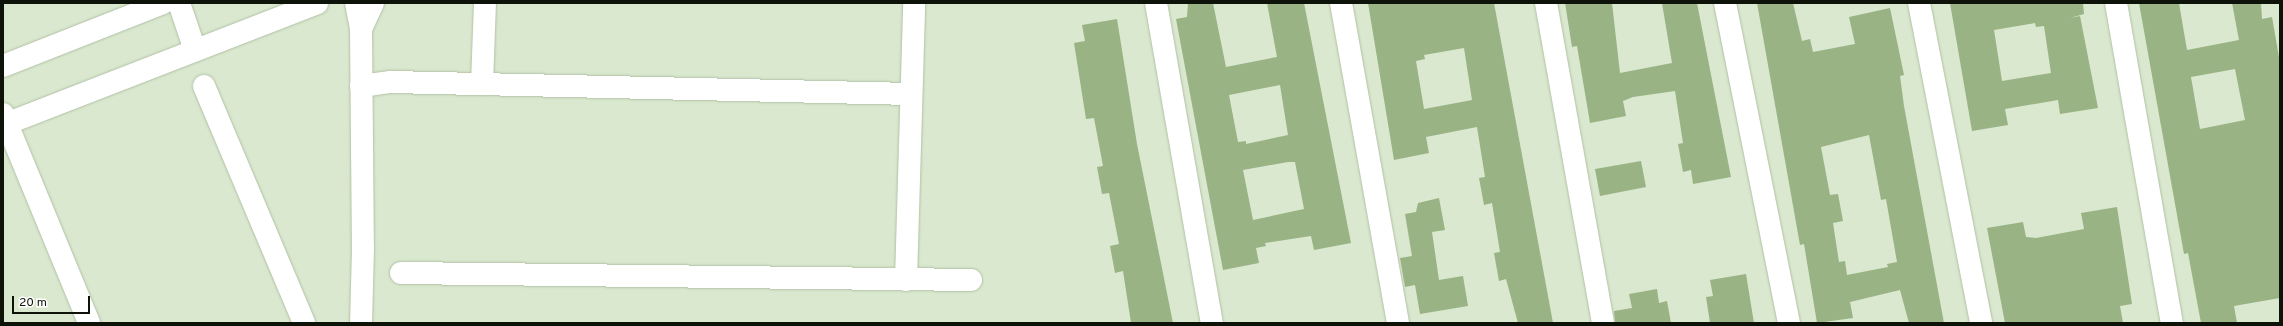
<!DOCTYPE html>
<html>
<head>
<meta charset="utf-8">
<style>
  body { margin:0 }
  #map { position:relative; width:2283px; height:326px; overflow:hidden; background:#d9e8ce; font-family:Overpass,sans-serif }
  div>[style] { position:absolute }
  .building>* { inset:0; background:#99b384 }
  .roads { filter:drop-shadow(0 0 1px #b2c0a6) drop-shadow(0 0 1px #b2c0a6) }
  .minor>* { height:22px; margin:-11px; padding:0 11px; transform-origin:11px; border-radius:11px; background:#fff }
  span { translate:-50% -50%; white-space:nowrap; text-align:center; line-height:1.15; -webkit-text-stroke:3px #fff; paint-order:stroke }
  .frame { position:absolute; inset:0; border:4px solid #0e130a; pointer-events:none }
  .scale { position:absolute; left:12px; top:296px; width:78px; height:18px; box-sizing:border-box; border:2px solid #0e130a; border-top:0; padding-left:5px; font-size:12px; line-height:14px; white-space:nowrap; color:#0e130a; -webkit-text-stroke:3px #fff; paint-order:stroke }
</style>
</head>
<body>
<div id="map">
  <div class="building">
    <div style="clip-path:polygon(evenodd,1188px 3px,1213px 3px,1226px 67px,1277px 57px,1267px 3px,1304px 3px,1351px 243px,1314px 250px,1311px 236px,1265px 243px,1266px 246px,1256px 248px,1259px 263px,1223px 270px,1176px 19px,1187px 17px,1188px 3px,1280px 85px,1288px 135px,1246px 144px,1246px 141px,1238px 142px,1229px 95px,1280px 85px,1188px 3px,1288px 162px,1295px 162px,1304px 209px,1253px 220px,1243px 170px,1288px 162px)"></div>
    <div style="clip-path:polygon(evenodd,1368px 3px,1494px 3px,1553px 323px,1518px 323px,1506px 279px,1499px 281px,1494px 253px,1500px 252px,1492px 203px,1484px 205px,1479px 178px,1485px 177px,1477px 127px,1426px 137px,1429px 153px,1394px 160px,1368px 3px,1464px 48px,1472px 100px,1424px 109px,1416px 61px,1425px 59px,1424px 55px,1464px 48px)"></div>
    <div style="clip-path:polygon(1565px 3px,1612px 3px,1620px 73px,1672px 63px,1662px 3px,1697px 3px,1731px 177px,1693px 184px,1691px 170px,1683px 172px,1678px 144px,1683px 143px,1675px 91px,1633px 97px,1623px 101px,1626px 116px,1590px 123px,1577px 46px,1572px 47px)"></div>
    <div style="clip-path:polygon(evenodd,1757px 3px,1793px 3px,1802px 41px,1810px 39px,1813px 52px,1855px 44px,1849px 17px,1890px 8px,1904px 75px,1900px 76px,1904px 106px,1944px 323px,1909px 323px,1900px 290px,1850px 302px,1853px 318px,1817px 323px,1804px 244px,1800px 245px,1757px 3px,1869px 135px,1881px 200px,1886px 199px,1897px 262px,1887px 264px,1888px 267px,1847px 275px,1845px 261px,1839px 262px,1833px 223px,1843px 221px,1838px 194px,1830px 195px,1821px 147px,1869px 135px)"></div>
    <div style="clip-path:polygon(evenodd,1950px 3px,2083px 3px,2084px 14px,2070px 18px,2080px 16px,2098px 108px,2060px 114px,2058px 100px,2005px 109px,2008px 125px,1972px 131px,1950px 3px,2035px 23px,2036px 27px,2044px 26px,2051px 73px,2002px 81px,1994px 30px,2035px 23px)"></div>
    <div style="clip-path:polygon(evenodd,2139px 3px,2179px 3px,2187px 50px,2239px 40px,2232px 3px,2261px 3px,2262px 19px,2272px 17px,2280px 63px,2280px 298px,2234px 306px,2237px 323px,2201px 323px,2188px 253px,2184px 254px,2139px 3px,2235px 69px,2245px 120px,2200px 129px,2191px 77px,2235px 69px)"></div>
    <div style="clip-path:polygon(1117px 19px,1137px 144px,1173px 323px,1131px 323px,1123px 271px,1115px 273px,1110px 246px,1119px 244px,1109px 193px,1102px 194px,1097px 167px,1103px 166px,1094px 118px,1086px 119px,1074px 43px,1085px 41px,1082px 25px)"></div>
    <div style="clip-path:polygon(1641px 161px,1646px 187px,1600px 196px,1595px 169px)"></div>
    <div style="clip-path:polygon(1439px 198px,1445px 230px,1432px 232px,1439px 280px,1463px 276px,1468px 306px,1420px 314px,1415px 285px,1405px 287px,1400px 258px,1412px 256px,1405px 214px,1416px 212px,1418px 203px)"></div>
    <div style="clip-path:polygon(2117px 207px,2132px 304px,2120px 306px,2123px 323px,2005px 323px,1987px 228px,2023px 222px,2026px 237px,2036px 238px,2084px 229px,2081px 213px)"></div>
    <div style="clip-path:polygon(1746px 274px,1754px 323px,1710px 323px,1706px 297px,1713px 296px,1710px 280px)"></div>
    <div style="clip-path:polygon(1657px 289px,1659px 303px,1667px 301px,1671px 323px,1615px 323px,1614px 311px,1632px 308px,1629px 294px)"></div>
  </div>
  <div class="roads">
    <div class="minor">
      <div style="left:179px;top:3px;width:50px;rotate:71.2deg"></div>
      <div style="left:356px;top:3px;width:26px;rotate:79deg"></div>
      <div style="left:361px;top:29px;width:219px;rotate:89.5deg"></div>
      <div style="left:363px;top:248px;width:75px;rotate:91.5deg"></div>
      <div style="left:1156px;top:3px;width:325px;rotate:80.1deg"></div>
      <div style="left:1341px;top:3px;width:325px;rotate:79.9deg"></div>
      <div style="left:1546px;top:3px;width:325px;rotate:79.9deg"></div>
      <div style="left:1725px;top:3px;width:326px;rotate:78.7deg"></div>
      <div style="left:1919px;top:3px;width:326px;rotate:79deg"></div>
      <div style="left:2116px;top:3px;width:325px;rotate:80.1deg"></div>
      <div style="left:361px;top:29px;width:29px;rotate:-65deg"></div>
      <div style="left:3px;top:66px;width:172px;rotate:-21.5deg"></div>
      <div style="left:482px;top:84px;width:81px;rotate:-87.9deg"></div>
      <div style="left:204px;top:86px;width:257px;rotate:67.1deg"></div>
      <div style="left:361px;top:86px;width:30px;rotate:-8deg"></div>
      <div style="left:391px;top:82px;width:519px;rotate:1.32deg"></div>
      <div style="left:3px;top:114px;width:226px;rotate:67.6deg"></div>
      <div style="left:3px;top:125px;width:337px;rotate:-21.2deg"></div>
      <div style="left:401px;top:273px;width:570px;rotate:0.7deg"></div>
      <div style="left:906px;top:280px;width:277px;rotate:-88.3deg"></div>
    </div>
  </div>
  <div class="frame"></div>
  <div class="scale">20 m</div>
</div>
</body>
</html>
